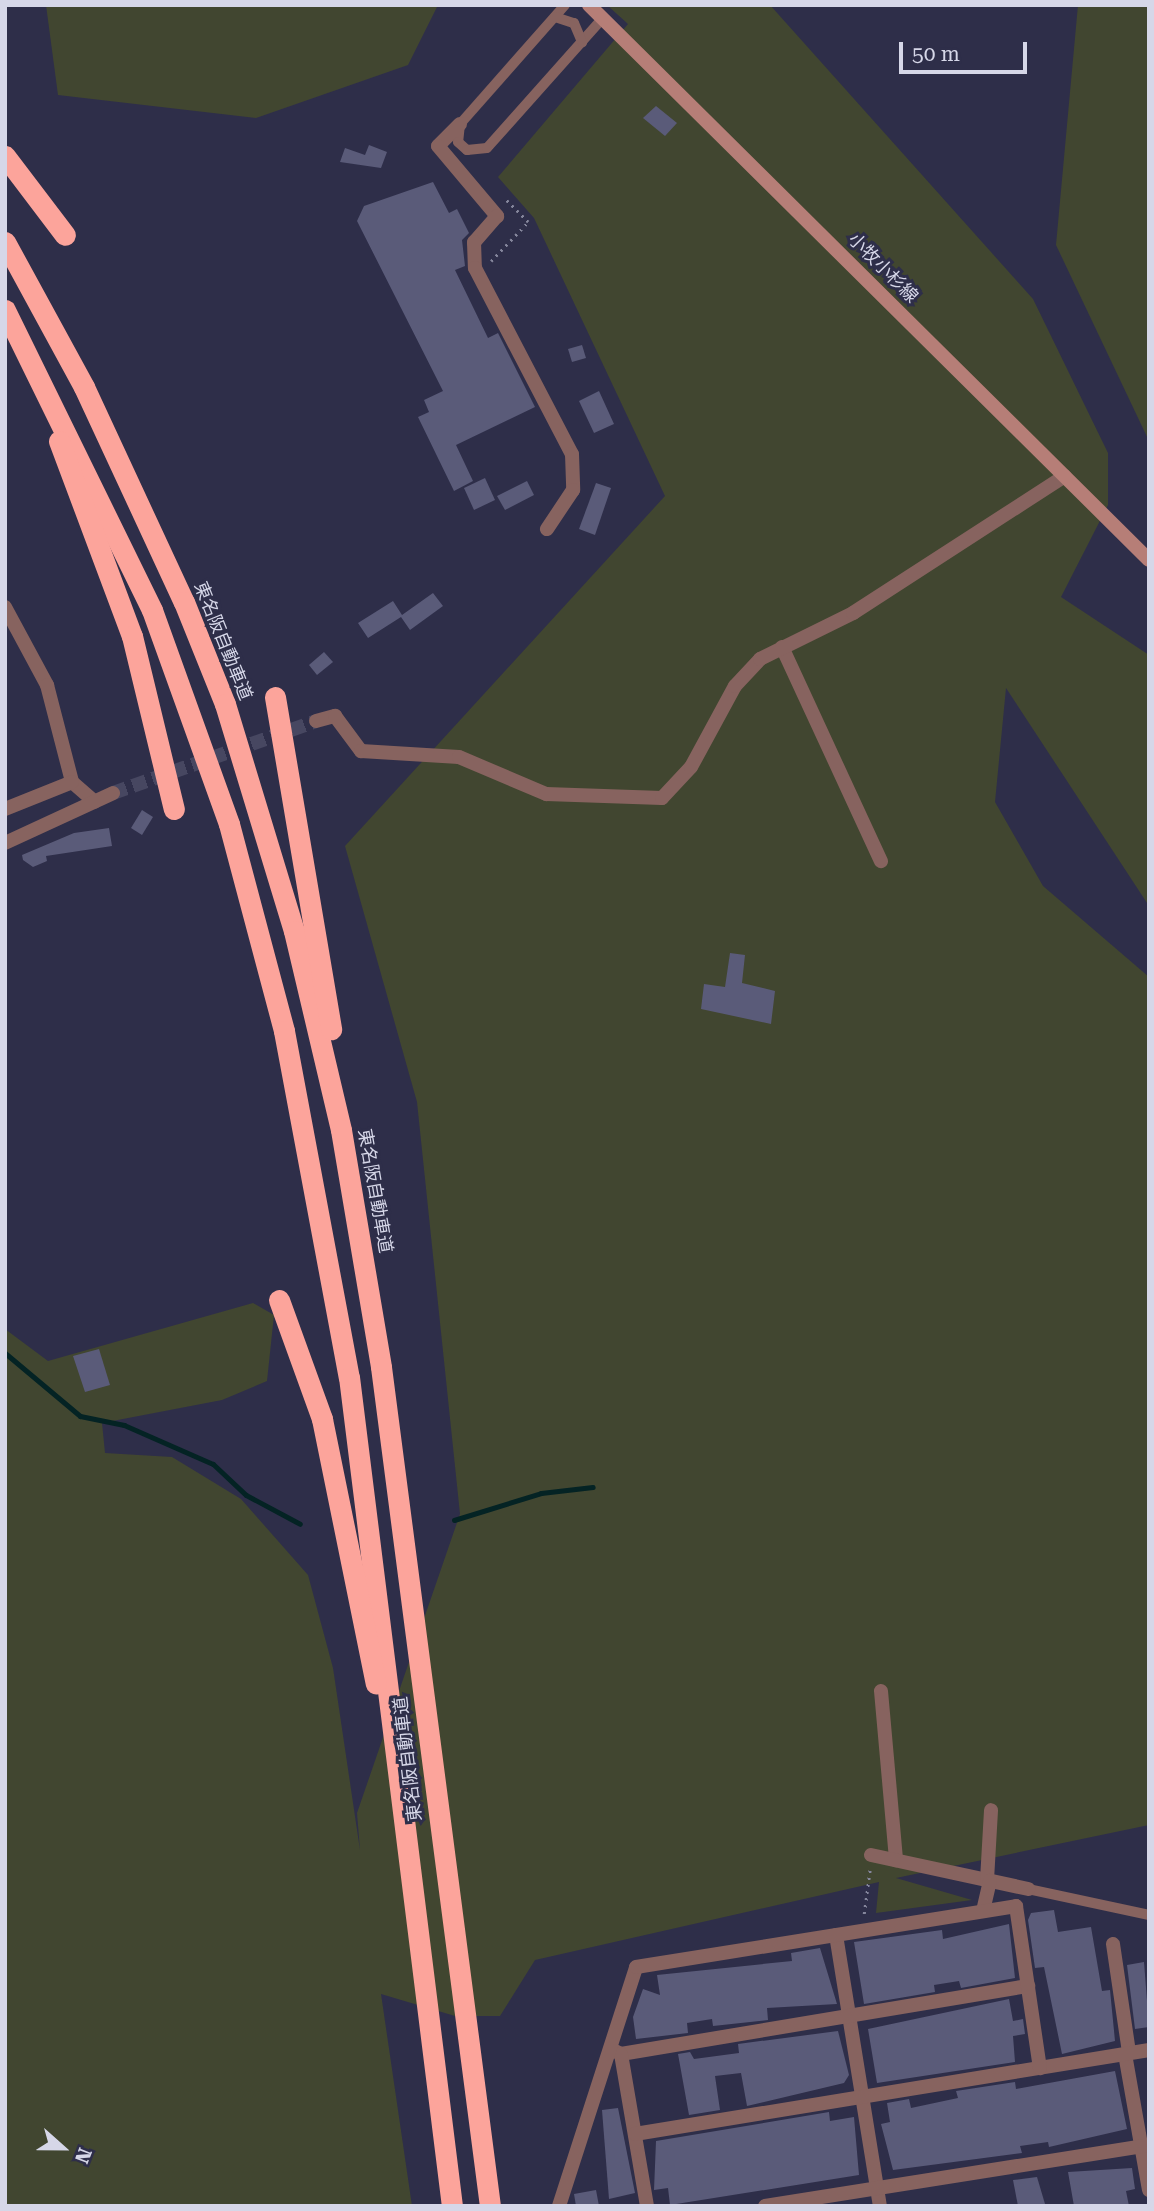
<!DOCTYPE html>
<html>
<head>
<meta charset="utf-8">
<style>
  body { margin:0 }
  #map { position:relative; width:1154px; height:2211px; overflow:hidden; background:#2e2e49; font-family:"Roboto Serif","Noto Sans JP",serif }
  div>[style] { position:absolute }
  .green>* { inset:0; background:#414630 }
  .stream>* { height:5px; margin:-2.5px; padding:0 2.5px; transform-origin:2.5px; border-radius:2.5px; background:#042324 }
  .building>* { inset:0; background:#5a5b79 }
  .street-tunnel>* { height:14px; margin-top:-7px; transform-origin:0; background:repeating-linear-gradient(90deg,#474761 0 14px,transparent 0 21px) }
  .path>* { height:2.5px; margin-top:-1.25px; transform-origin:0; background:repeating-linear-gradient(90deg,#85869c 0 2px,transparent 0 7px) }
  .lane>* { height:10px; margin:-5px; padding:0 5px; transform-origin:5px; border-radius:5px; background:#87635f }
  .street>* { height:14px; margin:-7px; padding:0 7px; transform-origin:7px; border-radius:7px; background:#87635f }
  .secondary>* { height:14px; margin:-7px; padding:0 7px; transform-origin:7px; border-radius:7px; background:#b67e77 }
  .highway>* { height:21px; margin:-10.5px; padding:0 10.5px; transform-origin:10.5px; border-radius:10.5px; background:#fca49b }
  span { translate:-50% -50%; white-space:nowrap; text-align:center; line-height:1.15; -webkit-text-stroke:6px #2e2e49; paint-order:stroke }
  .street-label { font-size:18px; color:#d6d7e8 }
  .frame { position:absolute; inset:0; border:7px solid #d6d7e8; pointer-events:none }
  .north { position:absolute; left:28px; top:2113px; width:70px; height:70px; -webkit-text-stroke:5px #2e2e49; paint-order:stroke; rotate:111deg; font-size:19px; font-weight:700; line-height:28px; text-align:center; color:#d6d7e8 }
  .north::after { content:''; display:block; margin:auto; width:24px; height:32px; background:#d6d7e8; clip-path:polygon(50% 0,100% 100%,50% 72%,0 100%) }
  .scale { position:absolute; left:899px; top:42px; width:128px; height:32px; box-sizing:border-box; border:4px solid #d6d7e8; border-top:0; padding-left:9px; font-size:21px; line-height:24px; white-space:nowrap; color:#d6d7e8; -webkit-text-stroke:5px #2e2e49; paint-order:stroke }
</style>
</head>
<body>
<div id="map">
  <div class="green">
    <div style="clip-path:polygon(46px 5px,438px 5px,408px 65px,256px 118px,58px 95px)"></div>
    <div style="clip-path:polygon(607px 5px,770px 5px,1033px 299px,1108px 453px,1108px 505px,1061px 597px,1149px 655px,1149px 906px,1006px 688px,995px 802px,1043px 886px,1149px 977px,1149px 1825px,896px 1878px,972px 1900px,876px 1913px,879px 1882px,535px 1960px,500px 2016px,455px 2016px,381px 1994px,412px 2206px,5px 2206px,5px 1329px,48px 1361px,253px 1303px,274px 1315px,267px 1381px,222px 1400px,102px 1423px,105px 1453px,172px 1457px,241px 1499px,308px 1575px,333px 1668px,360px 1850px,357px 1813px,460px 1514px,417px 1102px,345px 846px,665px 496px,534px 218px,498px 177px,628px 24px)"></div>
    <div style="clip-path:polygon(1078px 5px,1149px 5px,1149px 441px,1056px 245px)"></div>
  </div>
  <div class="stream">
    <div style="left:5px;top:1353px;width:98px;rotate:40deg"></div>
    <div style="left:80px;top:1416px;width:45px;rotate:11.6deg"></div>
    <div style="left:124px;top:1425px;width:97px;rotate:23.7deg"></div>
    <div style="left:213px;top:1464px;width:45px;rotate:43.2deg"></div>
    <div style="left:246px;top:1495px;width:61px;rotate:28.2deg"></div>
    <div style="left:454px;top:1520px;width:91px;rotate:-17.2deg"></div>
    <div style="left:541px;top:1493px;width:52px;rotate:-6.6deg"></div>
  </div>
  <div class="building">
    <div style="clip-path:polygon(656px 106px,677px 123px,665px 136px,643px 118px)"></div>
    <div style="clip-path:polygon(369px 145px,387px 152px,381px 168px,340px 162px,345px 148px,365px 155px)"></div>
    <div style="clip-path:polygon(433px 182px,449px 213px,457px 209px,469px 233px,462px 240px,465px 266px,455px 270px,488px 338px,498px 333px,535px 407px,456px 445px,473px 481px,454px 491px,418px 417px,429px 412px,424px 400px,443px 391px,357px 221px,364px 206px)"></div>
    <div style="clip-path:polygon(582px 345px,586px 358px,572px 362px,568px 349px)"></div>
    <div style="clip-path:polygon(599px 391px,614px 424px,594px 433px,579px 401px)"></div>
    <div style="clip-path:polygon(485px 478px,495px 500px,474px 510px,464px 488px)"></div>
    <div style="clip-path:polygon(527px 481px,534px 495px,505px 510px,497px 496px)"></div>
    <div style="clip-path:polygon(596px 483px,611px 488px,595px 535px,579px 529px)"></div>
    <div style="clip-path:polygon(433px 593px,443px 606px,410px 630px,401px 617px,368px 638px,358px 623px,393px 601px,402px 615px)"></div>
    <div style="clip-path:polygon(324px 652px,333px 662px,317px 675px,309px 665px)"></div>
    <div style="clip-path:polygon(142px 810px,153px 817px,142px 835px,131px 828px)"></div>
    <div style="clip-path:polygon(109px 828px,112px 846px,46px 856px,47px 861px,33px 867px,23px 860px,22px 855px,74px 833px)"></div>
    <div style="clip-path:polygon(730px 953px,745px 955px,742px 983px,775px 991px,771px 1024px,701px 1009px,704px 984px,725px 987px)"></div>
    <div style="clip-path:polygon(99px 1349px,110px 1385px,85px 1392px,73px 1356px)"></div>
    <div style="clip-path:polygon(1054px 1910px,1058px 1932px,1091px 1927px,1102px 1991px,1110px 1990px,1115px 2041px,1062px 2054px,1044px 1967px,1035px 1968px,1028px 1920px,1031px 1913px)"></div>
    <div style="clip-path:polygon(1009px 1924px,1015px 1978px,961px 1988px,959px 1981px,934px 1985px,935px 1992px,864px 2004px,854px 1942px,942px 1930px,943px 1939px)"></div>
    <div style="clip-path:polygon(820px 1948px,837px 2004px,767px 2008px,768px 2020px,713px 2026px,712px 2019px,687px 2023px,688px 2033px,636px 2039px,633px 2017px,643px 1989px,660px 1995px,657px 1975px,792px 1961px,791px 1953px)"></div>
    <div style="clip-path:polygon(1144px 1962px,1149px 2027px,1135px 2029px,1127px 1965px)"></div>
    <div style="clip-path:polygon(1009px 1999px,1013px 2021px,1023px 2019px,1025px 2034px,1013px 2036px,1015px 2062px,877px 2083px,868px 2029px)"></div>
    <div style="clip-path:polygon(838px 2031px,849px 2075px,844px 2083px,747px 2106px,741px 2073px,715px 2076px,720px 2110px,689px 2115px,678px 2054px,690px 2052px,694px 2059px,739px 2053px,738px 2044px)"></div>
    <div style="clip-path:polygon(1115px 2071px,1127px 2129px,1049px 2147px,1048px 2142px,1020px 2146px,1022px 2153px,893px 2170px,881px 2124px,890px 2122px,887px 2103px,909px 2099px,911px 2108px,958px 2098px,956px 2091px,1015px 2082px,1016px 2089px)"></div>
    <div style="clip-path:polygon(618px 2108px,635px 2193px,609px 2199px,602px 2110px)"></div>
    <div style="clip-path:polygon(829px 2112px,830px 2121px,854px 2117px,859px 2175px,670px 2205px,668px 2188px,654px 2190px,656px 2141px)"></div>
    <div style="clip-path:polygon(1132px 2168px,1135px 2189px,1126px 2191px,1129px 2206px,1074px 2206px,1068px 2172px)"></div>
    <div style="clip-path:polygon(1037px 2177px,1045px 2204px,1018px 2206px,1013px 2180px)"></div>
    <div style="clip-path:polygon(596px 2190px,599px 2206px,576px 2206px,574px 2194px)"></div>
  </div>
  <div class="street-tunnel">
    <div style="left:113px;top:793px;width:215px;rotate:-19.5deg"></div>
  </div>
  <div class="path">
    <div style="left:491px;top:261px;width:54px;rotate:-46.5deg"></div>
    <div style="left:528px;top:222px;width:31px;rotate:-135deg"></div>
    <div style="left:864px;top:1914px;width:45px;rotate:-82.4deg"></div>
  </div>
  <div class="lane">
    <div style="left:565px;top:5px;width:159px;rotate:131.4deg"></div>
    <div style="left:460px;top:124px;width:18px;rotate:96deg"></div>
    <div style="left:458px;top:142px;width:12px;rotate:42deg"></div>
    <div style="left:467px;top:150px;width:20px;rotate:-6deg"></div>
    <div style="left:487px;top:148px;width:174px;rotate:-48.3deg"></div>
    <div style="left:555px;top:17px;width:20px;rotate:18deg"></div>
    <div style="left:574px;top:23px;width:21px;rotate:67deg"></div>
    <div style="left:1028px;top:1889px;width:124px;rotate:12.1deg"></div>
  </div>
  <div class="street">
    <div style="left:460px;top:124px;width:31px;rotate:135deg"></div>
    <div style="left:438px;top:146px;width:92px;rotate:49.9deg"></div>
    <div style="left:497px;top:216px;width:35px;rotate:131deg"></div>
    <div style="left:474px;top:242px;width:26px;rotate:88deg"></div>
    <div style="left:475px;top:268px;width:210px;rotate:62.5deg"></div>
    <div style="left:572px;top:454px;width:36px;rotate:88deg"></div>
    <div style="left:573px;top:490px;width:47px;rotate:123.7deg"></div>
    <div style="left:5px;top:607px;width:89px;rotate:61.7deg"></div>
    <div style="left:47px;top:685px;width:100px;rotate:75.5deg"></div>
    <div style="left:72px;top:782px;width:30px;rotate:41deg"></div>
    <div style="left:782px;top:647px;width:236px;rotate:65.2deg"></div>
    <div style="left:316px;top:721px;width:20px;rotate:-15deg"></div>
    <div style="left:335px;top:716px;width:44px;rotate:53.4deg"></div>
    <div style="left:361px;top:751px;width:98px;rotate:3.5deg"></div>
    <div style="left:459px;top:757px;width:95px;rotate:23deg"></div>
    <div style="left:546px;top:794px;width:116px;rotate:2deg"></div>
    <div style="left:662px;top:798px;width:42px;rotate:-46.9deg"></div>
    <div style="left:691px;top:767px;width:92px;rotate:-61.5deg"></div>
    <div style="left:735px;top:686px;width:37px;rotate:-47deg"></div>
    <div style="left:760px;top:659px;width:104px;rotate:-26.3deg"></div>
    <div style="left:853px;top:613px;width:252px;rotate:-32.9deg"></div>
    <div style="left:5px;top:809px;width:72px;rotate:-21.9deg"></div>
    <div style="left:5px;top:843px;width:119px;rotate:-24.8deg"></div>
    <div style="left:881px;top:1691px;width:170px;rotate:84.9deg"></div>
    <div style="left:871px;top:1855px;width:161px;rotate:12.2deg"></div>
    <div style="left:987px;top:1880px;width:70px;rotate:-86.7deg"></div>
    <div style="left:983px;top:1911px;width:31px;rotate:-77deg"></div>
    <div style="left:836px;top:1935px;width:275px;rotate:80.8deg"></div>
    <div style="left:1113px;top:1944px;width:110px;rotate:81.6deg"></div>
    <div style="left:611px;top:2049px;width:11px;rotate:27deg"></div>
    <div style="left:621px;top:2054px;width:413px;rotate:-9.5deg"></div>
    <div style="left:621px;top:2054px;width:154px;rotate:80.3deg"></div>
    <div style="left:1125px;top:2054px;width:138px;rotate:80deg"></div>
    <div style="left:635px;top:2134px;width:521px;rotate:-9.28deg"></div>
    <div style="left:559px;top:2206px;width:251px;rotate:-72.1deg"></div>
    <div style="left:636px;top:1967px;width:385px;rotate:-9.1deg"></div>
    <div style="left:1016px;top:1906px;width:164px;rotate:81.6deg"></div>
    <div style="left:765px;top:2206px;width:389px;rotate:-9deg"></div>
  </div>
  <div class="secondary">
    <div style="left:589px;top:5px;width:788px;rotate:44.74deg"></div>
  </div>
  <div class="highway">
    <div style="left:5px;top:156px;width:99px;rotate:52.8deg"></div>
    <div style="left:5px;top:242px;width:165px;rotate:61.4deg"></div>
    <div style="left:84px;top:387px;width:237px;rotate:65.1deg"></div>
    <div style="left:184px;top:602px;width:110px;rotate:68.1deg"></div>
    <div style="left:225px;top:704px;width:237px;rotate:73.1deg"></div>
    <div style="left:294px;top:931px;width:204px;rotate:76.7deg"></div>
    <div style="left:341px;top:1130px;width:240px;rotate:80.4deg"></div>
    <div style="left:381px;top:1367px;width:846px;rotate:82.6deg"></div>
    <div style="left:5px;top:310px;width:334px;rotate:63.9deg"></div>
    <div style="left:152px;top:610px;width:227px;rotate:70.2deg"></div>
    <div style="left:229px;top:824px;width:214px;rotate:75.1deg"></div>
    <div style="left:284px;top:1031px;width:352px;rotate:79.4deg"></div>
    <div style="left:349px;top:1377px;width:835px;rotate:82.92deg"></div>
    <div style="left:59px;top:441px;width:208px;rotate:69.5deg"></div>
    <div style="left:132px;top:636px;width:178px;rotate:76.4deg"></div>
    <div style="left:275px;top:697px;width:337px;rotate:80.4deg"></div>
    <div style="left:279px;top:1300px;width:127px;rotate:70.1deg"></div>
    <div style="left:322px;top:1419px;width:270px;rotate:78.5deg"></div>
  </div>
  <div class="street-label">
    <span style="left:883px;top:268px;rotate:45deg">小牧小杉線</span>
    <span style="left:223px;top:641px;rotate:68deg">東名阪自動車道</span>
    <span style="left:375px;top:1191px;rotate:80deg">東名阪自動車道</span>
    <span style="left:408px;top:1759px;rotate:-97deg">東名阪自動車道</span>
  </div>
  <div class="frame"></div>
  <div class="north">N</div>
  <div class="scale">50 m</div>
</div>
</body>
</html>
